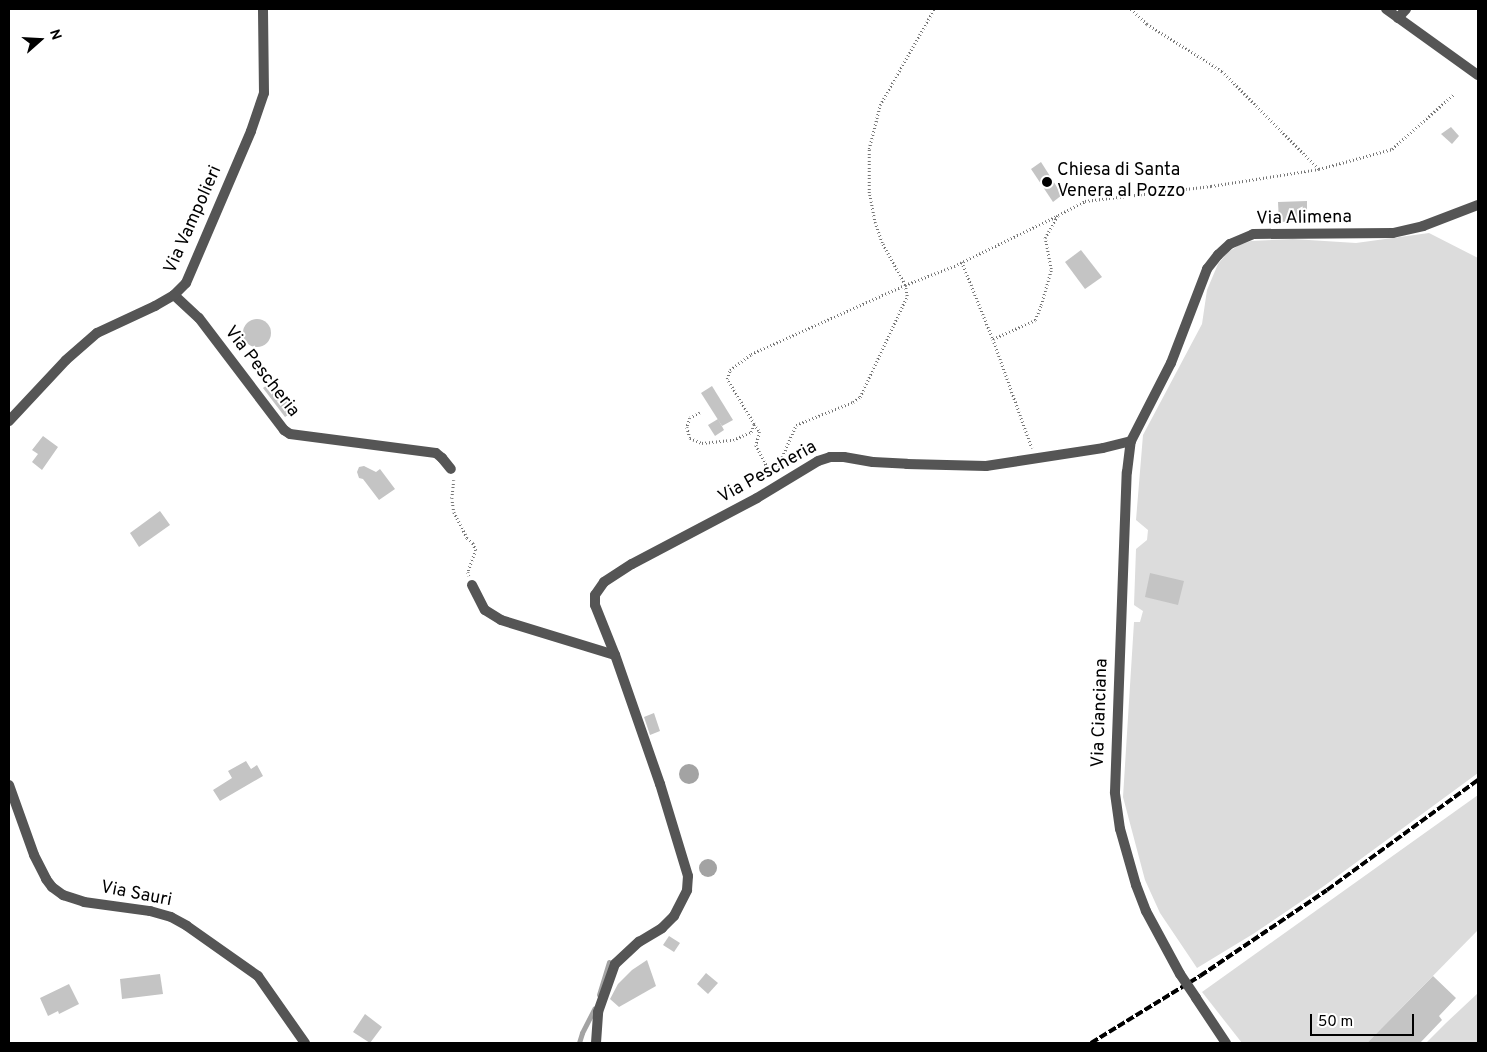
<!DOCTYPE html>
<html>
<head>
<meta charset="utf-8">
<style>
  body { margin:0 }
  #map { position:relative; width:1487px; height:1052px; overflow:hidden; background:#fff; font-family:Overpass,sans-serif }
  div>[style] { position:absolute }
  .green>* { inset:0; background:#dcdcdc }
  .water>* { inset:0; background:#a3a3a3 }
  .round { border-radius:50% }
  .stream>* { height:4.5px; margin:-2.25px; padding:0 2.25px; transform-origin:2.25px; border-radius:2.25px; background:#a3a3a3 }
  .building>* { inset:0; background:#c4c4c4 }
  .path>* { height:2.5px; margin-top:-1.25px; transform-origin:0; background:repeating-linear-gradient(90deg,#777 0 1px,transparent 0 3.5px) }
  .minor>* { height:10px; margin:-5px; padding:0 5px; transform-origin:5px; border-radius:5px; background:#555 }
  .tertiary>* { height:10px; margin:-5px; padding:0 5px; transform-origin:5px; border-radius:5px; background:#555 }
  .rail>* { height:4px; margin-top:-2px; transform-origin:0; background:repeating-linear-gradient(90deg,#000 0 8px,transparent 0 10.5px) }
  .minor-bridge>* { height:10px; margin:-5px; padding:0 5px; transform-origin:5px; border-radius:5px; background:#555 }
  .dots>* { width:14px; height:14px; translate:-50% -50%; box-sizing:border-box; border:2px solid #fff; border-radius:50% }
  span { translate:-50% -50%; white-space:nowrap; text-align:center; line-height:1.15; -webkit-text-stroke:4px #fff; paint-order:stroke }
  .poi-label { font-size:18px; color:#000 }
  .left { translate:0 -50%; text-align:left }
  .street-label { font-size:18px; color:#000 }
  .frame { position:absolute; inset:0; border:10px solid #000; pointer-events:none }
  .north { position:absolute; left:15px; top:15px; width:50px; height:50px; -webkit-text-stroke:4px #fff; paint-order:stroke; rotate:71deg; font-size:14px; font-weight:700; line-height:20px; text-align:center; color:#000 }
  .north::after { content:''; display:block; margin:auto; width:18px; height:22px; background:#000; clip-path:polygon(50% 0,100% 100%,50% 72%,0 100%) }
  .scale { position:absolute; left:1310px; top:1014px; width:104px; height:22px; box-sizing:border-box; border:2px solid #000; border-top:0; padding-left:6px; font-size:15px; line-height:18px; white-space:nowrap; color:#000; -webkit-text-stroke:4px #fff; paint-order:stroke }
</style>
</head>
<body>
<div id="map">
  <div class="green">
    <div style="clip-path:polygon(1429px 233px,1478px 258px,1478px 773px,1324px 886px,1253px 934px,1197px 968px,1160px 913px,1145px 880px,1123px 797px,1134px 622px,1140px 622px,1143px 611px,1134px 605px,1136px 549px,1147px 540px,1148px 530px,1136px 520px,1143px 435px,1202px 324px,1207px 290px,1218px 264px,1227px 253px,1239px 245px,1251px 241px,1293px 239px,1356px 243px)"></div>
    <div style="clip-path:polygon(1478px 795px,1478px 930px,1367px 1043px,1242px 1043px,1202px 992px)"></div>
    <div style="clip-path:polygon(1478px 993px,1478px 1043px,1426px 1043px,1446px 1023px)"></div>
  </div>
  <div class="water">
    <div class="round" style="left:679px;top:764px;width:20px;height:20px"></div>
    <div class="round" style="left:699px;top:859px;width:18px;height:18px"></div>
  </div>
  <div class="stream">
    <div style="left:599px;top:995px;width:34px;rotate:-73deg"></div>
    <div style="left:579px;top:1043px;width:10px;rotate:-73deg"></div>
    <div style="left:582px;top:1033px;width:27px;rotate:-63deg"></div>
  </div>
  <div class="building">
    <div style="clip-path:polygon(1451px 127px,1459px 136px,1452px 144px,1441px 134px)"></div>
    <div style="clip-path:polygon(1041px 162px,1062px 195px,1053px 202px,1031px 169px)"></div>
    <div style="clip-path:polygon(1307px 201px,1307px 221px,1279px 222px,1278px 202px)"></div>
    <div style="clip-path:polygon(1081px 250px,1102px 277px,1085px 289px,1065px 262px)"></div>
    <div class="round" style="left:243px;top:319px;width:28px;height:28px"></div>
    <div style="clip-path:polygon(274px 380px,295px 410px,285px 417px,263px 388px)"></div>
    <div style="clip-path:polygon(712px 386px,733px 420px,722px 426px,701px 393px)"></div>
    <div style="clip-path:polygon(718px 419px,724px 430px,715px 436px,708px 425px)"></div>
    <div style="clip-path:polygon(43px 436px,58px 447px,42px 470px,32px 462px,38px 454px,32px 450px)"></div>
    <div style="clip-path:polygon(364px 466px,376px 472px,380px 469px,395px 489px,379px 500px,363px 479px,359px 478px,357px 472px,359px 467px)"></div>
    <div style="clip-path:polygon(160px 511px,170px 525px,139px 547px,130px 533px)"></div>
    <div style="clip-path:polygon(1150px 573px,1184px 581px,1178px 605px,1145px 597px)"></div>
    <div style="clip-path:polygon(654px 713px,660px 731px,650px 735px,644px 717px)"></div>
    <div style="clip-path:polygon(246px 761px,251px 769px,257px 765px,263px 776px,220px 801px,213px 790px,232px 778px,228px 771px)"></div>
    <div style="clip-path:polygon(669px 936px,680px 943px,674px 952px,663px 945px)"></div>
    <div style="clip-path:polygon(647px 960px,656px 986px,619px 1007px,610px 999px,618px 984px,632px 970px)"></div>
    <div style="clip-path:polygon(706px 973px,718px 983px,708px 994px,697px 984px)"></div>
    <div style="clip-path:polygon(160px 974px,163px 994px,122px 999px,120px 979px)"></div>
    <div style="clip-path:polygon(1433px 976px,1456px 998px,1439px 1016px,1442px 1020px,1420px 1043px,1367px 1043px)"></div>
    <div style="clip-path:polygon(69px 984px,79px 1004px,59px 1014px,58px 1011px,48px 1016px,40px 998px)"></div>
    <div style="clip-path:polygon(365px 1014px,382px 1027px,370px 1043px,353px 1032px)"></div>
  </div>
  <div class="path">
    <div style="left:1131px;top:9px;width:22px;rotate:43deg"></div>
    <div style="left:1147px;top:24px;width:89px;rotate:32.1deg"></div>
    <div style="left:1222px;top:71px;width:138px;rotate:45.3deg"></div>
    <div style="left:962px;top:262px;width:83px;rotate:68.1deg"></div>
    <div style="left:993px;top:339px;width:116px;rotate:70.3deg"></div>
    <div style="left:993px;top:339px;width:46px;rotate:-24.3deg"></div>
    <div style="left:1035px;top:320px;width:16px;rotate:-68deg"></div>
    <div style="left:1041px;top:305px;width:37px;rotate:-74deg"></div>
    <div style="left:1051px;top:269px;width:32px;rotate:-101deg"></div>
    <div style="left:1045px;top:238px;width:26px;rotate:-61deg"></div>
    <div style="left:1058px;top:215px;width:30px;rotate:-27deg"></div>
    <div style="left:1085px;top:201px;width:127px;rotate:-6.8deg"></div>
    <div style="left:1211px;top:186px;width:109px;rotate:-8.9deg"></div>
    <div style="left:1319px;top:169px;width:76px;rotate:-15.3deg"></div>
    <div style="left:1392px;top:149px;width:83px;rotate:-41.6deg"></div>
    <div style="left:700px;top:413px;width:11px;rotate:153deg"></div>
    <div style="left:690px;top:418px;width:9px;rotate:108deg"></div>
    <div style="left:687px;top:427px;width:11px;rotate:75deg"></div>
    <div style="left:690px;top:438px;width:13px;rotate:23deg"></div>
    <div style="left:702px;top:443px;width:31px;rotate:-6deg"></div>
    <div style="left:733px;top:440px;width:20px;rotate:-24deg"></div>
    <div style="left:751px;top:432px;width:9px;rotate:-69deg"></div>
    <div style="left:754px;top:424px;width:52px;rotate:-121deg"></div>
    <div style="left:727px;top:379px;width:9px;rotate:-72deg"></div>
    <div style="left:730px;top:370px;width:26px;rotate:-37deg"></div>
    <div style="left:751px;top:354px;width:169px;rotate:-24.1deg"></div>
    <div style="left:905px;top:285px;width:53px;rotate:-21.2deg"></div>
    <div style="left:954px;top:266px;width:114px;rotate:-25.9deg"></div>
    <div style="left:754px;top:424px;width:10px;rotate:53deg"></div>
    <div style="left:760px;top:432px;width:14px;rotate:107deg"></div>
    <div style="left:756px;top:445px;width:35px;rotate:63deg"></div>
    <div style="left:775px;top:473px;width:52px;rotate:-66.4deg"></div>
    <div style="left:796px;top:425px;width:61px;rotate:-22deg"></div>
    <div style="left:853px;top:402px;width:9px;rotate:-36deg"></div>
    <div style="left:860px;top:397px;width:111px;rotate:-65deg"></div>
    <div style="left:907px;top:296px;width:11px;rotate:-100deg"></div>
    <div style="left:905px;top:285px;width:48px;rotate:-118.7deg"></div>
    <div style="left:882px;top:243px;width:21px;rotate:-109deg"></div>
    <div style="left:875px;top:223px;width:31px;rotate:-101deg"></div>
    <div style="left:869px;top:193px;width:44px;rotate:-90deg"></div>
    <div style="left:869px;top:149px;width:45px;rotate:-76deg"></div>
    <div style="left:880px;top:105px;width:110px;rotate:-60.6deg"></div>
    <div style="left:454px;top:480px;width:18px;rotate:96deg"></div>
    <div style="left:452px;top:498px;width:14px;rotate:82deg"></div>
    <div style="left:454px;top:512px;width:29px;rotate:63deg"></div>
    <div style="left:467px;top:538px;width:8px;rotate:40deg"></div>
    <div style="left:473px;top:543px;width:8px;rotate:67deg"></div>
    <div style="left:476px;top:550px;width:23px;rotate:110deg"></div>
    <div style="left:468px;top:572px;width:4px;rotate:76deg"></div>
  </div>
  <div class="minor">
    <div style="left:1398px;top:18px;width:12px;rotate:-48deg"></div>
    <div style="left:174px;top:295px;width:34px;rotate:43deg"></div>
    <div style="left:199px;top:318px;width:141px;rotate:52.8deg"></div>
    <div style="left:284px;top:430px;width:7px;rotate:34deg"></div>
    <div style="left:290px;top:434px;width:147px;rotate:7.4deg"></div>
    <div style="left:436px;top:453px;width:8px;rotate:40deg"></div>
    <div style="left:442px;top:458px;width:14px;rotate:51deg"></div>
    <div style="left:472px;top:585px;width:28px;rotate:63deg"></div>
    <div style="left:485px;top:610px;width:19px;rotate:32deg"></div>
    <div style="left:501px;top:620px;width:119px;rotate:17.1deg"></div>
    <div style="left:9px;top:785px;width:74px;rotate:70.3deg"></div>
    <div style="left:34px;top:855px;width:27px;rotate:63deg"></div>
    <div style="left:46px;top:879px;width:10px;rotate:53deg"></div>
    <div style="left:52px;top:887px;width:14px;rotate:36deg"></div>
    <div style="left:63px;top:895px;width:22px;rotate:18deg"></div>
    <div style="left:84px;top:902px;width:67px;rotate:7.8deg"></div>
    <div style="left:150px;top:911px;width:22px;rotate:16deg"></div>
    <div style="left:171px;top:917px;width:18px;rotate:29deg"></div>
    <div style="left:187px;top:926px;width:87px;rotate:35.2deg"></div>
    <div style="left:258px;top:976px;width:82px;rotate:55deg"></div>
    <div style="left:1180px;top:974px;width:72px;rotate:-118.4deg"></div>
    <div style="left:1146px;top:911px;width:28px;rotate:-111deg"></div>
    <div style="left:1136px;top:885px;width:58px;rotate:-105.9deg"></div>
    <div style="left:1120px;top:829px;width:37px;rotate:-98deg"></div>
    <div style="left:1115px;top:792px;width:320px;rotate:-87.9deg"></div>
    <div style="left:1127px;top:472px;width:31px;rotate:-83deg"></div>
    <div style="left:1131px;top:441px;width:88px;rotate:-62.9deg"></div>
    <div style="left:1171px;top:363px;width:101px;rotate:-69deg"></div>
    <div style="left:1207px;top:269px;width:18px;rotate:-52deg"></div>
    <div style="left:1218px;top:255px;width:16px;rotate:-43deg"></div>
    <div style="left:1230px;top:244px;width:25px;rotate:-23deg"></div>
    <div style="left:1253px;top:234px;width:140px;rotate:-0.4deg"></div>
    <div style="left:1393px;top:233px;width:31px;rotate:-13deg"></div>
    <div style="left:1423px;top:226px;width:59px;rotate:-20.9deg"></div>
    <div style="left:1196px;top:998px;width:54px;rotate:56.3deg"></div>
    <div style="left:596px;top:1043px;width:31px;rotate:-86deg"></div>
    <div style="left:598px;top:1012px;width:51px;rotate:-70.5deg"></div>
    <div style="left:615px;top:964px;width:33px;rotate:-43deg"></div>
    <div style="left:639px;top:942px;width:27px;rotate:-31deg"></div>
    <div style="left:662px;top:928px;width:17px;rotate:-45deg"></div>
    <div style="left:674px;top:916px;width:29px;rotate:-63deg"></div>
    <div style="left:687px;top:890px;width:14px;rotate:-86deg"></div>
    <div style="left:688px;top:876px;width:96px;rotate:-106.9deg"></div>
    <div style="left:660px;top:784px;width:137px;rotate:-109.2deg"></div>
    <div style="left:615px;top:655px;width:54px;rotate:-111.8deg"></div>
    <div style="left:595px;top:605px;width:10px;rotate:-90deg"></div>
    <div style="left:595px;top:595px;width:16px;rotate:-55deg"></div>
    <div style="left:604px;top:582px;width:33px;rotate:-33deg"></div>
    <div style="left:632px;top:564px;width:141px;rotate:-27.8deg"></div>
    <div style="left:757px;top:498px;width:71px;rotate:-31.2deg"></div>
    <div style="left:818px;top:461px;width:13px;rotate:-18deg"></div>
    <div style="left:830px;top:457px;width:14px"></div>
    <div style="left:844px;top:457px;width:29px;rotate:10deg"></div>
    <div style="left:873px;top:462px;width:34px;rotate:3deg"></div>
    <div style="left:907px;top:464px;width:79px;rotate:1.5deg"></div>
    <div style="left:986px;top:466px;width:118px;rotate:-8.7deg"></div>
    <div style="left:1103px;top:448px;width:29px;rotate:-14deg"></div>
  </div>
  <div class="tertiary">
    <div style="left:1386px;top:9px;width:113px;rotate:35.7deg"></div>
    <div style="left:9px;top:421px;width:83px;rotate:-46.9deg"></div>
    <div style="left:66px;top:360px;width:41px;rotate:-41.1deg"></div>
    <div style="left:97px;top:333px;width:64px;rotate:-25deg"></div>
    <div style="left:155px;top:306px;width:22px;rotate:-30deg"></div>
    <div style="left:174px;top:295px;width:17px;rotate:-45deg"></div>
    <div style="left:186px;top:283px;width:165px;rotate:-66.8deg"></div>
    <div style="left:251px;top:131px;width:40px;rotate:-71.1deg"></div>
    <div style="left:264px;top:93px;width:84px;rotate:-90.7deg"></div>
  </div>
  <div class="rail">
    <div style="left:1091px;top:1043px;width:128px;rotate:-31.6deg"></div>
    <div style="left:1200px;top:976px;width:153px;rotate:-34.1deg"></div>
    <div style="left:1327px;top:890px;width:187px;rotate:-36.1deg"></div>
  </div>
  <div class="minor-bridge">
    <div style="left:1180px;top:974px;width:29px;rotate:56deg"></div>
  </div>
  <div class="dots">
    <div style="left:1047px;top:182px;background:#000"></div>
  </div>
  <div class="poi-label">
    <span class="left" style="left:1057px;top:182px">Chiesa di Santa<br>Venera al Pozzo</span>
  </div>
  <div class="street-label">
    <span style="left:1304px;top:219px;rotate:-1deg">Via Alimena</span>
    <span style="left:194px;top:220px;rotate:-66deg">Via Vampolieri</span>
    <span style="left:261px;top:372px;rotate:52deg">Via Pescheria</span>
    <span style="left:768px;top:473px;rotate:-29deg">Via Pescheria</span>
    <span style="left:1101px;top:713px;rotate:-88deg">Via Cianciana</span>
    <span style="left:136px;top:895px;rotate:11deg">Via Sauri</span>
  </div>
  <div class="frame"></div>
  <div class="north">N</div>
  <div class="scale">50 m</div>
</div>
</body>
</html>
